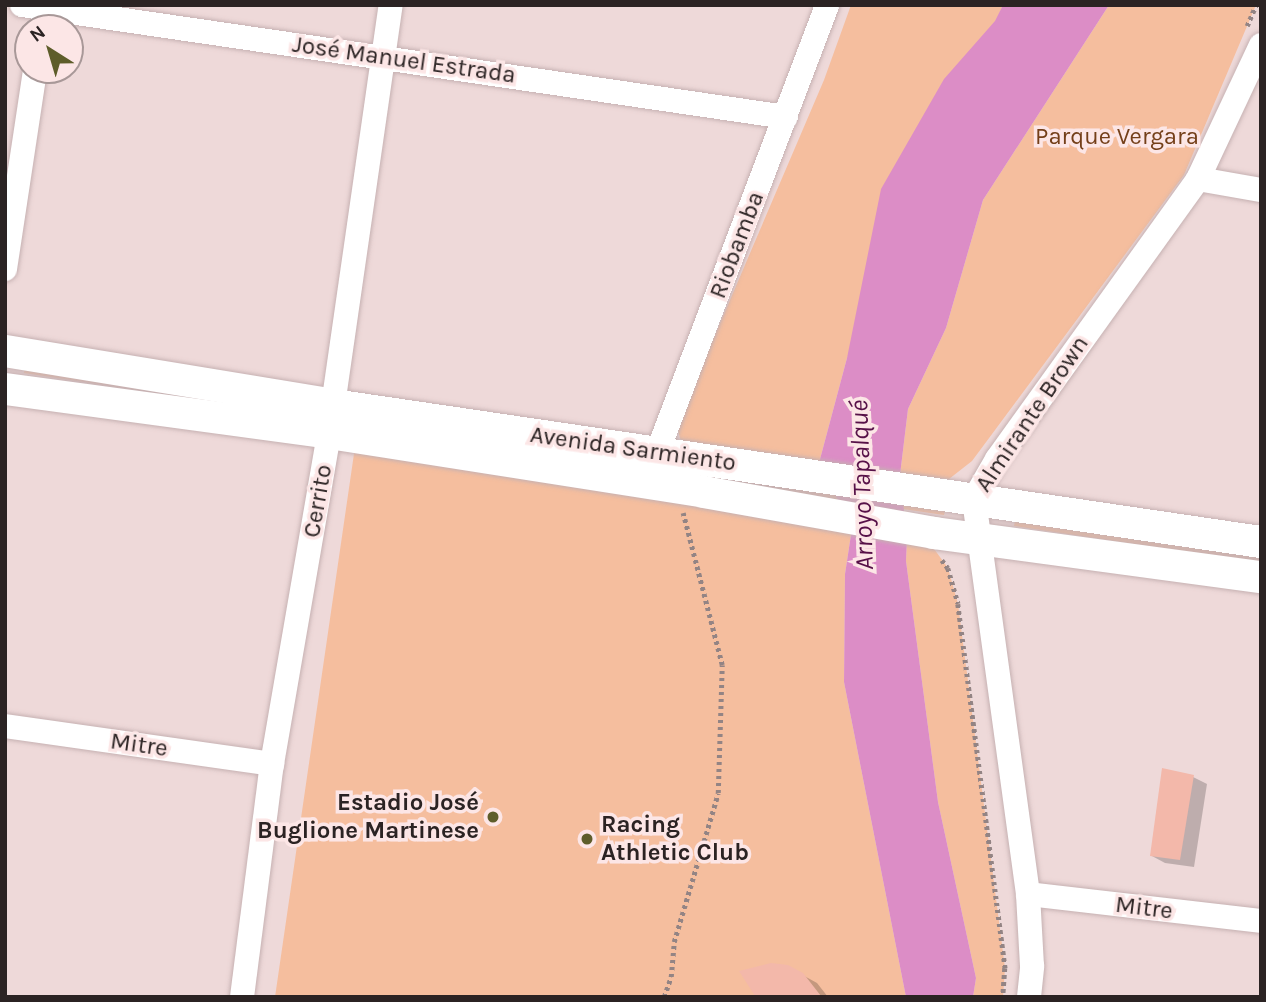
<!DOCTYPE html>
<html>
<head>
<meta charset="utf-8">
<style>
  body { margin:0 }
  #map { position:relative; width:1266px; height:1002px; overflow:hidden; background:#eed9d9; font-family:Karla,sans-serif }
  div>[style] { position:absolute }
  .green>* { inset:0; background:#f5be9e }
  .water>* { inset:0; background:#dc8dc6 }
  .shadow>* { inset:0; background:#0003 }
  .building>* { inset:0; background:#f3b8aa }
  .path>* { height:4.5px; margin-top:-2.25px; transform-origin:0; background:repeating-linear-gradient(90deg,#938484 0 3.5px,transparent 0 7px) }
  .roads { filter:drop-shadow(0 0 2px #c6b1b2) drop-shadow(0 0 2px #c6b1b2) }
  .minor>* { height:24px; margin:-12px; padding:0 12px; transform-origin:12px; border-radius:12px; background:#fff }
  .major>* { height:32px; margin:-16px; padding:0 16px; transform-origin:16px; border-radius:16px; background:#fff }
  .dots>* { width:19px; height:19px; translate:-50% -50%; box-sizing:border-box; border:4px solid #fce6e6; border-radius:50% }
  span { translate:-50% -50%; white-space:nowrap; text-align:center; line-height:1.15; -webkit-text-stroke:7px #fce6e6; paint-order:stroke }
  .street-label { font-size:24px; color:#2b2323 }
  .park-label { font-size:24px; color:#743f19 }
  .poi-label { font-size:24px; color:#2b2323; font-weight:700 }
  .right { translate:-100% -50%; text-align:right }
  .left { translate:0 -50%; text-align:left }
  .water-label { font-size:26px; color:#571148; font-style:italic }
  .frame { position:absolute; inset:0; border:7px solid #2b2323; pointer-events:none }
  .north { position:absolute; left:14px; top:14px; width:70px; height:70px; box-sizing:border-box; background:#fce6e6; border:2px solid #a89898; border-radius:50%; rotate:323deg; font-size:19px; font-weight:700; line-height:28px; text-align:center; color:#2b2323 }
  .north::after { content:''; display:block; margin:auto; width:24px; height:32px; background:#5e5d2a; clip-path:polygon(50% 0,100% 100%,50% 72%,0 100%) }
</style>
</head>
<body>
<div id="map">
  <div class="green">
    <div style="clip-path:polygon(851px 5px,1003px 5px,847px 358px,819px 463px,689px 445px,680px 439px,677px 424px,824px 80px)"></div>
    <div style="clip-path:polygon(1109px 5px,1256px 5px,1184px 175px,972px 461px,949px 479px,900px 475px,908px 409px,946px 328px,983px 200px)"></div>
    <div style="clip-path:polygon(25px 368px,292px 413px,24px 373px)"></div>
    <div style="clip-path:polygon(356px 440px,852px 528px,845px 574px,844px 682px,906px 997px,275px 997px)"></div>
    <div style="clip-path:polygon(677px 471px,945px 511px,944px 515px,676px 476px)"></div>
    <div style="clip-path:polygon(1015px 521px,1261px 558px,1261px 563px,1014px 526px)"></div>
    <div style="clip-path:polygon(907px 538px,929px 542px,948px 568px,958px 604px,1005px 968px,1003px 997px,973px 997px,976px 978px,938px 802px,906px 561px)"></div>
  </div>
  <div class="water">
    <div style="clip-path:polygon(1003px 5px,1109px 5px,983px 200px,946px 328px,908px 409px,900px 475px,907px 538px,906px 561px,938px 802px,976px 978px,973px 997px,906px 997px,844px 682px,845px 574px,852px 528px,819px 463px,847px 358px,881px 189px,944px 79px,995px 21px)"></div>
  </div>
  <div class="shadow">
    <div style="clip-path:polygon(1193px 777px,1207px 784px,1194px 867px,1165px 863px,1152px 856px)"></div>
    <div style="clip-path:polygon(788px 967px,817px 983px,828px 997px,756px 995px)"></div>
  </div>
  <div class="building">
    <div style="clip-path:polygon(1162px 768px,1194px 775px,1180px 860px,1150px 856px)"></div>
    <div style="clip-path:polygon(771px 963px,788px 965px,803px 973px,821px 996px,755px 996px,739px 971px)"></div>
  </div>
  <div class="path">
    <div style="left:1247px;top:26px;width:23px;rotate:-67deg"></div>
    <div style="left:942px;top:560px;width:10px;rotate:53deg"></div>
    <div style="left:948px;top:568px;width:37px;rotate:74deg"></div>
    <div style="left:958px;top:604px;width:367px;rotate:82.6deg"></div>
    <div style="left:1005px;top:968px;width:29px;rotate:94deg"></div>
    <div style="left:664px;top:997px;width:21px;rotate:-71deg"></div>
    <div style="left:671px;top:977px;width:35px;rotate:-85deg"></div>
    <div style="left:674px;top:942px;width:155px;rotate:-73.5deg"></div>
    <div style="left:718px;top:793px;width:128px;rotate:-88.2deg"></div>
    <div style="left:722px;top:665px;width:157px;rotate:-104.4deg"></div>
  </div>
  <div class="roads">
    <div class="minor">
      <div style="left:22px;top:5px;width:772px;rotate:8.34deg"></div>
      <div style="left:1198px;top:179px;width:64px;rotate:9.9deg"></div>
      <div style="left:5px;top:269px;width:201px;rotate:-81.4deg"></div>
      <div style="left:651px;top:469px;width:496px;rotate:-69.2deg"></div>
      <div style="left:5px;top:726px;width:270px;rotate:8.1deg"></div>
      <div style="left:1028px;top:894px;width:235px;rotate:6.6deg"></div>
      <div style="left:242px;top:997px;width:235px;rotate:-82.7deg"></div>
      <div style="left:272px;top:764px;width:336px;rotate:-80.2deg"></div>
      <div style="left:329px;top:433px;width:432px;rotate:-81.8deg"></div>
      <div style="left:1029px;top:997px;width:31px;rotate:-84deg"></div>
      <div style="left:1032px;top:966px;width:72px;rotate:-93.2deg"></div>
      <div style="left:1028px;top:894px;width:399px;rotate:-97.8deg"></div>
      <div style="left:974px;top:499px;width:46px;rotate:-60.1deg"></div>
      <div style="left:997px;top:459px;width:345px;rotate:-54.3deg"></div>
      <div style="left:1198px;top:179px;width:148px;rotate:-64.8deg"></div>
    </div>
    <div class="major">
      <div style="left:5px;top:351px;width:332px;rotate:9.3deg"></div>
      <div style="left:333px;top:405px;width:938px;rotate:8.4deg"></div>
      <div style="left:5px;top:389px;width:327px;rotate:7.7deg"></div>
      <div style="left:329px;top:433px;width:380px;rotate:8.9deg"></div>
      <div style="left:704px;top:492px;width:234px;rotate:10.1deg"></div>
      <div style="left:934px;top:533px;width:330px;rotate:7.7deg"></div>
    </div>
  </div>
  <div class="dots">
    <div style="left:493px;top:817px;background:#5e5d2a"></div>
    <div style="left:587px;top:839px;background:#5e5d2a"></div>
  </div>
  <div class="street-label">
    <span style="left:404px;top:60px;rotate:8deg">José Manuel Estrada</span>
    <span style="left:737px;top:245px;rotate:-69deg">Riobamba</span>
    <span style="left:1032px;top:414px;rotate:-56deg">Almirante Brown</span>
    <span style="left:633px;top:449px;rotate:8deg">Avenida Sarmiento</span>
    <span style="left:318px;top:501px;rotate:-80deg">Cerrito</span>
    <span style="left:139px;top:745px;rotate:8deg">Mitre</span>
    <span style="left:1144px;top:908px;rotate:7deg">Mitre</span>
  </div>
  <div class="park-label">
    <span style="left:1117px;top:137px">Parque Vergara</span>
  </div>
  <div class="poi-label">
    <span class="right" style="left:479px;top:817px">Estadio José<br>Buglione Martinese</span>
    <span class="left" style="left:601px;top:839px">Racing<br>Athletic Club</span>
  </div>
  <div class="water-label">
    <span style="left:862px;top:485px;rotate:-92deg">Arroyo Tapalqué</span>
  </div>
  <div class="frame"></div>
  <div class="north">N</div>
</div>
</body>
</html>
